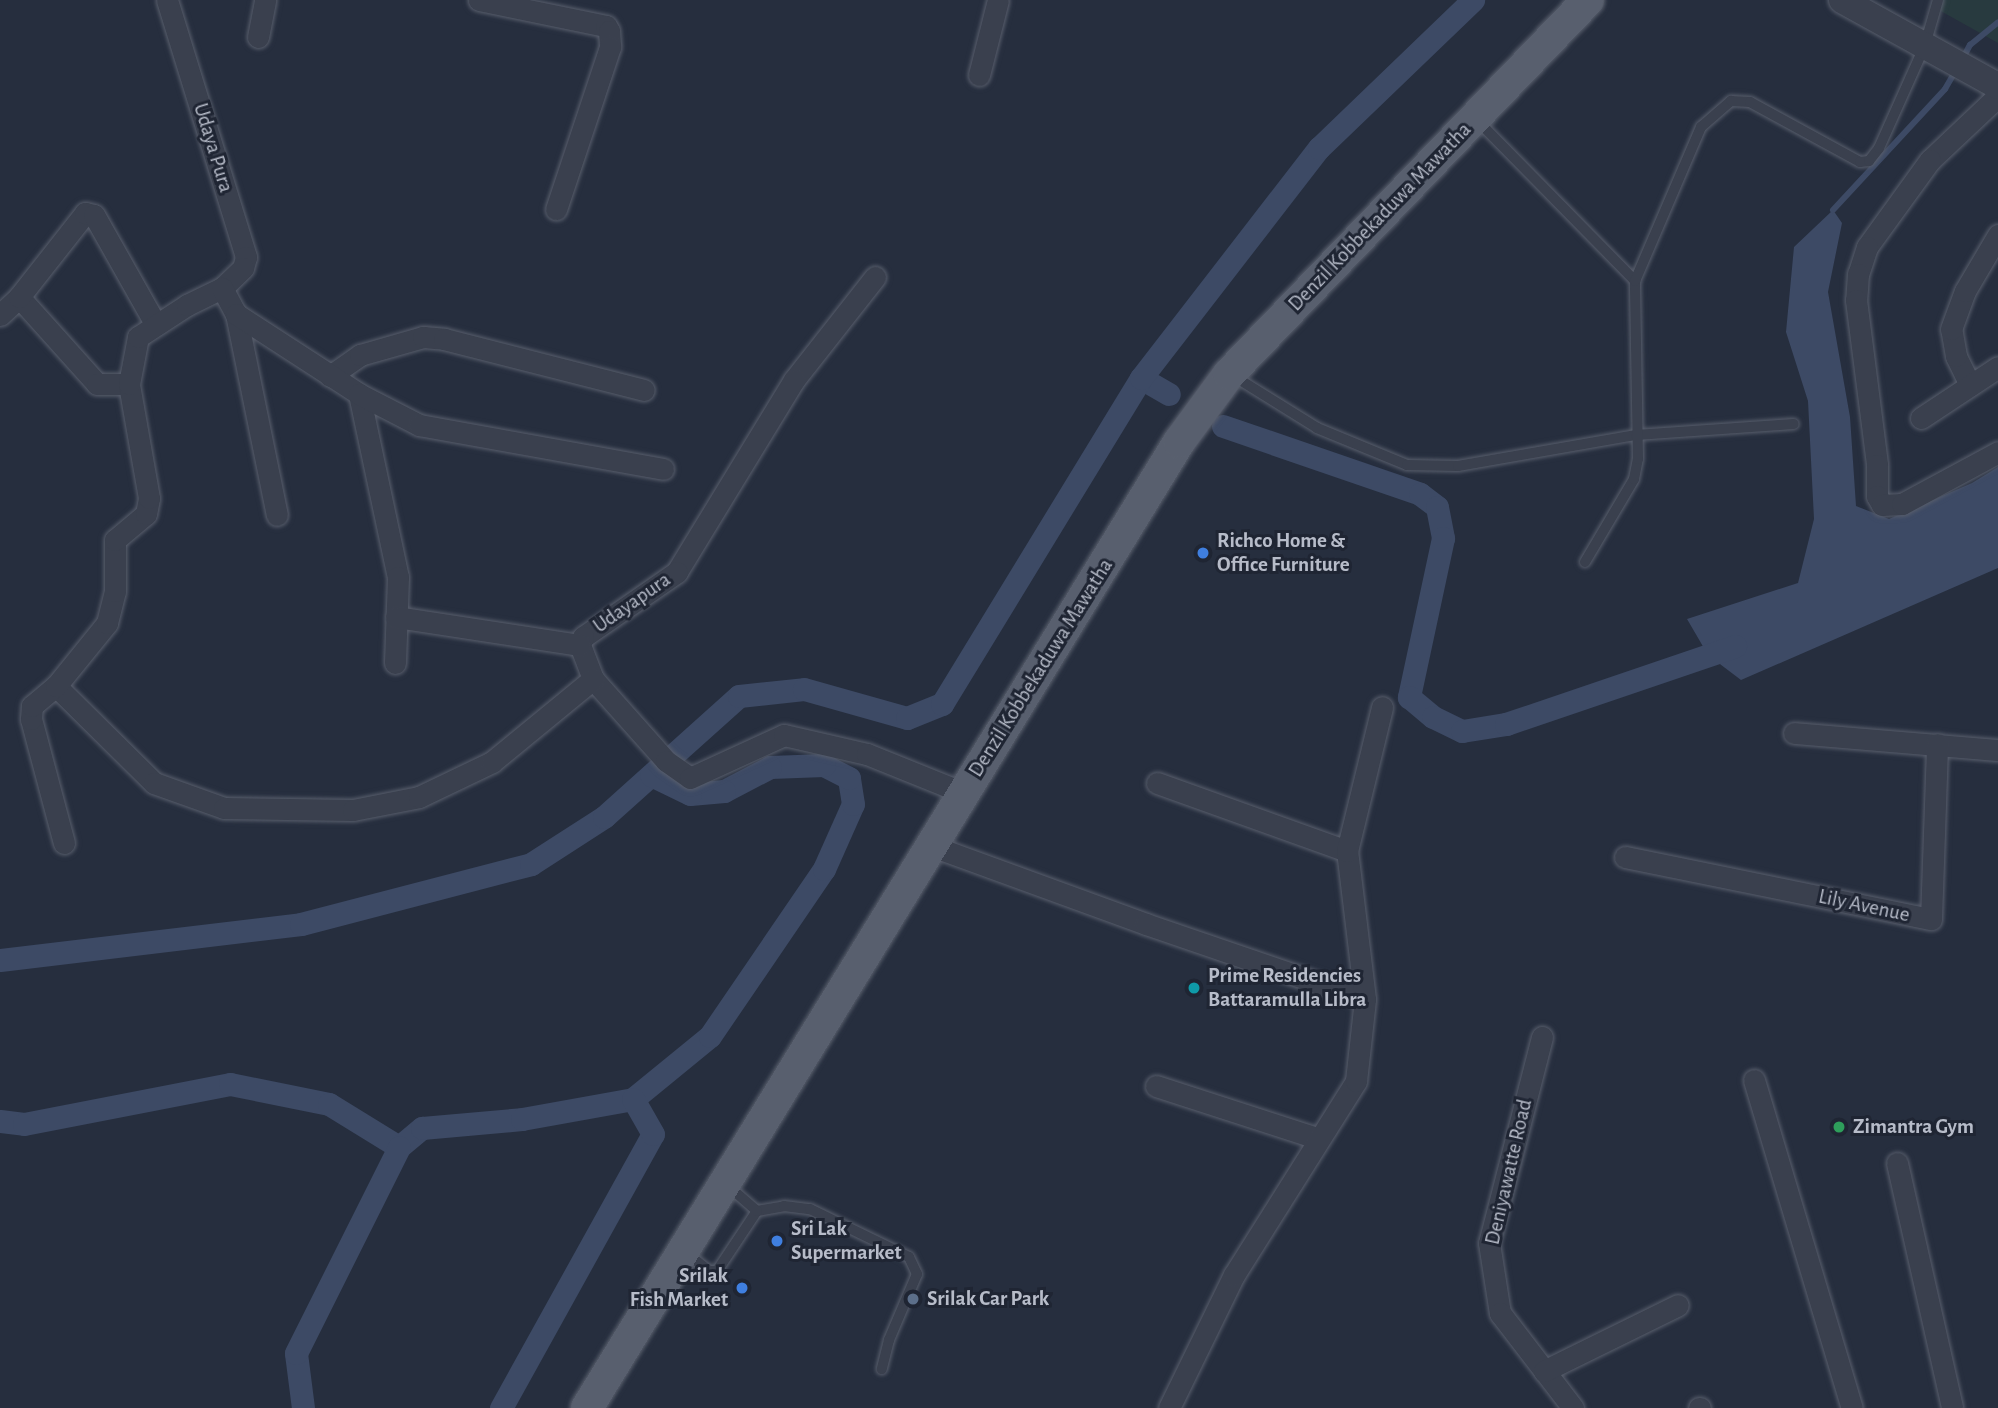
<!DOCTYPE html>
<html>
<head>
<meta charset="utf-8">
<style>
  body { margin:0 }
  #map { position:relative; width:1998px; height:1408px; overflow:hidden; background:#262e3e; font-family:"Alegreya Sans",sans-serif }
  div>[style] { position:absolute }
  .green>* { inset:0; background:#283a3f }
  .water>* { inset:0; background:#3d4a65 }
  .stream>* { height:6px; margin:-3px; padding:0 3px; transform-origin:3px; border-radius:3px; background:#3d4a65 }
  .canal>* { height:23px; margin:-11.5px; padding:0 11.5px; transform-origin:11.5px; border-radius:11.5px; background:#3d4a65 }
  .roads { filter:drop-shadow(0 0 2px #585e6c) drop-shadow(0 0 2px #585e6c) }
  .service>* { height:10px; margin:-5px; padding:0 5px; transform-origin:5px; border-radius:5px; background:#3a404e }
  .minor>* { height:21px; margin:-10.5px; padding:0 10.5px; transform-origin:10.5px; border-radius:10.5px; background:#3a404e }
  .tertiary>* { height:26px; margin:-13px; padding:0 13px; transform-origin:13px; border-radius:13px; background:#3a404e }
  .primary>* { height:32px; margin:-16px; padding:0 16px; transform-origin:16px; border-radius:16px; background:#585f6e }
  .dots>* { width:19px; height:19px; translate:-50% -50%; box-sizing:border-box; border:4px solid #1f2533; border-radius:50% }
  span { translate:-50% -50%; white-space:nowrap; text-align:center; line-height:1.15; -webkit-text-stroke:6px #1f2533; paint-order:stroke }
  .street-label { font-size:21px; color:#b7bcc9 }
  .poi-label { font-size:21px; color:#b7bcc9; font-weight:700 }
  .left { translate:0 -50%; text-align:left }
  .right { translate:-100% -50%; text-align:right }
</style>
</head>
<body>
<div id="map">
  <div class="green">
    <div style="clip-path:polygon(1941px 0,1998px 0,1998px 43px,1930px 5px)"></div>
  </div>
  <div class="water">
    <div style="clip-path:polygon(1833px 210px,1842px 223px,1828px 292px,1850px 417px,1856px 506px,1889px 519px,1972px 483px,1998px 467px,1998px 568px,1741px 680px,1708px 655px,1687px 619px,1798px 583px,1814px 519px,1808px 401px,1786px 332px,1794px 247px)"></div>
  </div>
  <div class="stream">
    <div style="left:1963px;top:58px;width:15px;rotate:-62deg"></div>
    <div style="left:1970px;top:45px;width:36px;rotate:-39deg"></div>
    <div style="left:1833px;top:210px;width:165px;rotate:-47.2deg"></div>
    <div style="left:1945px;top:89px;width:22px;rotate:-60deg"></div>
  </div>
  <div class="canal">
    <div style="left:1141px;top:378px;width:32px;rotate:30deg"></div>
    <div style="left:1223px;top:426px;width:208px;rotate:19deg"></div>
    <div style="left:1420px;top:494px;width:21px;rotate:37deg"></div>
    <div style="left:1437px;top:507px;width:32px;rotate:79deg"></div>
    <div style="left:1443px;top:538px;width:163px;rotate:102.1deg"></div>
    <div style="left:1409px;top:697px;width:31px;rotate:40deg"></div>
    <div style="left:1433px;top:717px;width:32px;rotate:26deg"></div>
    <div style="left:1462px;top:731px;width:45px;rotate:-9deg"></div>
    <div style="left:1506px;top:724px;width:242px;rotate:-18.8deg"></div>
    <div style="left:0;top:960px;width:303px;rotate:-6.8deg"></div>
    <div style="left:301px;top:924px;width:238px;rotate:-14.6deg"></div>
    <div style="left:531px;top:864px;width:87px;rotate:-32.8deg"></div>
    <div style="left:604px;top:817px;width:181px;rotate:-41.9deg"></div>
    <div style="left:739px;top:696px;width:65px;rotate:-6.1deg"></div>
    <div style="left:804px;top:689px;width:107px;rotate:15.7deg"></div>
    <div style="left:907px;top:718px;width:38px;rotate:-22deg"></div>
    <div style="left:942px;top:704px;width:382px;rotate:-58.6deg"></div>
    <div style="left:1141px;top:378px;width:291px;rotate:-52.3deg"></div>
    <div style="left:1319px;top:148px;width:214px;rotate:-43.9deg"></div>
    <div style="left:0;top:1121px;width:24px;rotate:7deg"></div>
    <div style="left:24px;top:1124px;width:210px;rotate:-11deg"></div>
    <div style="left:230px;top:1084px;width:101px;rotate:11.4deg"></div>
    <div style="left:329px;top:1104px;width:82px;rotate:31.6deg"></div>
    <div style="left:399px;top:1147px;width:30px;rotate:-40deg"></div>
    <div style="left:422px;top:1128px;width:100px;rotate:-5.1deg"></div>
    <div style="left:522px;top:1119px;width:113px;rotate:-10.2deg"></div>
    <div style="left:633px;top:1099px;width:99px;rotate:-39.3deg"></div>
    <div style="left:710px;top:1036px;width:202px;rotate:-55.7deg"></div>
    <div style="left:824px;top:869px;width:71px;rotate:-66deg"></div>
    <div style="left:853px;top:804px;width:26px;rotate:-99deg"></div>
    <div style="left:849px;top:778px;width:28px;rotate:-153deg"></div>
    <div style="left:824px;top:765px;width:54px;rotate:177.9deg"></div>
    <div style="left:770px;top:767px;width:52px;rotate:152.4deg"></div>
    <div style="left:724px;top:791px;width:34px;rotate:175deg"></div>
    <div style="left:690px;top:794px;width:43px;rotate:-154deg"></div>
    <div style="left:303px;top:1408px;width:55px;rotate:-97.3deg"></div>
    <div style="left:296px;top:1353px;width:230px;rotate:-63.4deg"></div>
    <div style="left:501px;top:1408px;width:313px;rotate:-61deg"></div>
    <div style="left:653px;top:1134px;width:40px;rotate:-119.7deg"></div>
  </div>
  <div class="roads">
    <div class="service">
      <div style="left:1477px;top:120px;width:226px;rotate:45.5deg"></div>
      <div style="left:1232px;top:375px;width:100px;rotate:31.9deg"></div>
      <div style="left:1317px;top:428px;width:97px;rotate:22.3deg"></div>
      <div style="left:1407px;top:465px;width:51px;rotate:1.1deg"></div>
      <div style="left:1458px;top:466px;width:181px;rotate:-9.9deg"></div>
      <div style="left:1636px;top:435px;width:158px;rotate:-4deg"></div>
      <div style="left:1585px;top:562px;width:96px;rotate:-59.4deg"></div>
      <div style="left:1634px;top:479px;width:20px;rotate:-79deg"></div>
      <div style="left:1638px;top:459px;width:178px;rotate:-91deg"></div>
      <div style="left:1635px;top:281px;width:168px;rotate:-66.8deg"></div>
      <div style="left:1701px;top:127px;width:40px;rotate:-41deg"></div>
      <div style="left:1731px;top:101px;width:19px;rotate:3deg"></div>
      <div style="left:1750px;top:102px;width:125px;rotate:28.6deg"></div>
      <div style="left:1860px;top:162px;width:9px;rotate:-6deg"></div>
      <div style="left:1869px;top:161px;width:16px;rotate:-52deg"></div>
      <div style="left:1879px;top:148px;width:113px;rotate:-65.9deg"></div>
      <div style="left:1925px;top:45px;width:47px;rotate:-73.9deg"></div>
      <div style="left:757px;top:1211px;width:27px;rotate:-10deg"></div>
      <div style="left:784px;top:1206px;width:26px;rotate:7deg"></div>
      <div style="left:810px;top:1209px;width:110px;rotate:25.9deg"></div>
      <div style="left:909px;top:1257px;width:19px;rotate:65deg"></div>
      <div style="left:917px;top:1274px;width:72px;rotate:113deg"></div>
      <div style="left:889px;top:1340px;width:30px;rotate:104deg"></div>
      <div style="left:685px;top:1252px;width:31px;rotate:38deg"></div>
      <div style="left:709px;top:1271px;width:8px"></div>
      <div style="left:717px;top:1271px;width:72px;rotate:-56.3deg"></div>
      <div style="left:757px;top:1211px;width:40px;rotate:-139deg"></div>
    </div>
    <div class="minor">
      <div style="left:167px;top:0;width:269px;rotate:72.9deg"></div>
      <div style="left:246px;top:257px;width:11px;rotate:105deg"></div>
      <div style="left:243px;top:268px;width:29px;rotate:136deg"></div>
      <div style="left:479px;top:0;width:130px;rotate:11.6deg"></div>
      <div style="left:606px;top:26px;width:6px;rotate:59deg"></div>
      <div style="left:609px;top:31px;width:16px;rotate:86deg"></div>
      <div style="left:610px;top:47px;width:171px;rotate:108.4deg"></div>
      <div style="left:258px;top:37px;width:38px;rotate:-79deg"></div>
      <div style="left:979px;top:75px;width:77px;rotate:-75.8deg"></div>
      <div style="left:1998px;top:96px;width:93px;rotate:136.7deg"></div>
      <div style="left:1930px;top:160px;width:107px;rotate:125.9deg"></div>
      <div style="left:1867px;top:247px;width:28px;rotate:108deg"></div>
      <div style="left:1858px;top:274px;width:26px;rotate:94deg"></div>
      <div style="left:1856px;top:300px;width:166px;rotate:82.7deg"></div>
      <div style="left:1877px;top:465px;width:31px;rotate:90deg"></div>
      <div style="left:1877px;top:496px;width:10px;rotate:61deg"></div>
      <div style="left:1882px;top:505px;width:20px;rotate:-3deg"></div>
      <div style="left:1902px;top:504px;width:109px;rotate:-28.4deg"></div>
      <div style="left:875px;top:277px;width:131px;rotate:128.2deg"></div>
      <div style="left:794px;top:380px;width:225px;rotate:121.4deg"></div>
      <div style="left:677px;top:572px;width:114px;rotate:145.3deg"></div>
      <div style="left:583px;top:637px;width:9px;rotate:111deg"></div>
      <div style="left:580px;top:645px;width:36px;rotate:69deg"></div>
      <div style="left:593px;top:679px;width:110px;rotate:48.3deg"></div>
      <div style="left:666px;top:761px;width:29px;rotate:35deg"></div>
      <div style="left:690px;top:778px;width:103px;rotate:-24.6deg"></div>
      <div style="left:784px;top:735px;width:85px;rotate:12.9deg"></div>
      <div style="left:867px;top:754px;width:105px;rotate:21.9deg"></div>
      <div style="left:19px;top:297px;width:117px;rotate:48.1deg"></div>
      <div style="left:97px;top:384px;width:32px"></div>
      <div style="left:236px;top:314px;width:205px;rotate:78.5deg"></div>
      <div style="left:0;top:315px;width:26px;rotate:-43deg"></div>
      <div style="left:19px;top:297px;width:107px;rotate:-51.8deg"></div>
      <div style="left:85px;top:213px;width:9px;rotate:13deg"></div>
      <div style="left:94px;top:215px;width:126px;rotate:60.6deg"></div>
      <div style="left:330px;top:376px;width:37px;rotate:-35deg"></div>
      <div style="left:360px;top:355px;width:66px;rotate:-15.9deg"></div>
      <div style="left:423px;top:337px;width:21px;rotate:5deg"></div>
      <div style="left:444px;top:339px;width:206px;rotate:14.3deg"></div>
      <div style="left:1970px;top:385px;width:32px;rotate:-116deg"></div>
      <div style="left:1956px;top:356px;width:27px;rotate:-100deg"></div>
      <div style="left:1951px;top:329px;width:40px;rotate:-69.8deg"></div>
      <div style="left:1965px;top:291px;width:65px;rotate:-59.5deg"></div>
      <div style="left:359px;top:394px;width:187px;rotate:78deg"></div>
      <div style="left:398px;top:577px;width:86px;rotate:92deg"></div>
      <div style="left:1921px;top:418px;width:92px;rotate:-33.5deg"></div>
      <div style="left:396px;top:617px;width:186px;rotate:8.7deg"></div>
      <div style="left:56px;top:686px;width:138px;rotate:44.7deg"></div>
      <div style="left:154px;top:783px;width:74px;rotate:19.7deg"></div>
      <div style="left:224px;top:808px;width:129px;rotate:0.9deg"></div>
      <div style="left:353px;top:810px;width:67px;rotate:-11.1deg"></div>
      <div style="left:419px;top:797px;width:81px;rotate:-25.6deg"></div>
      <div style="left:492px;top:762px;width:131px;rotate:-39.4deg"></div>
      <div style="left:1794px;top:733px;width:205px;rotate:4.8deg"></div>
      <div style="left:1157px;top:783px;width:202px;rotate:19.7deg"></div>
      <div style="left:64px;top:843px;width:128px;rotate:-104.9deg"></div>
      <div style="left:31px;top:719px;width:13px;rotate:-86deg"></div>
      <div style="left:32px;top:706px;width:31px;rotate:-40deg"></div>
      <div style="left:56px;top:686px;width:81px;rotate:-51deg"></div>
      <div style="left:107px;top:623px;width:33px;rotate:-76deg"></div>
      <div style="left:115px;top:591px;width:51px;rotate:-90deg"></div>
      <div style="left:115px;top:540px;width:40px;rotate:-40deg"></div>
      <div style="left:146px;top:514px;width:16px;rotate:-79deg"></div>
      <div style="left:149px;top:498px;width:116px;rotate:-100deg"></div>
      <div style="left:129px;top:384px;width:48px;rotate:-79.2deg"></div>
      <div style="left:138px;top:337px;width:59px;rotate:-33.1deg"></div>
      <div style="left:187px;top:305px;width:39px;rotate:-26deg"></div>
      <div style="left:222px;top:288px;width:30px;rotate:62deg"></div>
      <div style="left:236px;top:314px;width:147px;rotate:33deg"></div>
      <div style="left:359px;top:394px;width:68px;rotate:27.3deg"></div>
      <div style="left:419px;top:425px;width:248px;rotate:10.2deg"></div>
      <div style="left:932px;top:846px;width:228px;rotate:20deg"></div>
      <div style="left:1146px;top:924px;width:231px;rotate:18.9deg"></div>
      <div style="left:1625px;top:857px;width:312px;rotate:11.5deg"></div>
      <div style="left:1931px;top:919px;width:175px;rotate:-88deg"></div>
      <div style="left:1542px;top:1037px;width:213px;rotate:104.4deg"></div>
      <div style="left:1489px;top:1243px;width:71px;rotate:81.1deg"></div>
      <div style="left:1500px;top:1313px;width:120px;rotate:52.5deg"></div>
      <div style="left:1754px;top:1080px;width:342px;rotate:73.4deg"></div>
      <div style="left:1156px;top:1086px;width:169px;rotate:17.9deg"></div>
      <div style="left:1897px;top:1163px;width:251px;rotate:77.3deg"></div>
      <div style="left:1544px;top:1371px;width:149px;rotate:-26.2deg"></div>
      <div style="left:1169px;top:1408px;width:148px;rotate:-64deg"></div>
      <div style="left:1234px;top:1275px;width:229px;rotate:-57.8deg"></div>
      <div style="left:1356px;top:1081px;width:82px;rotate:-83.7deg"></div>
      <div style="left:1365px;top:999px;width:149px;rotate:-96.9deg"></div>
      <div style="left:1347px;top:851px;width:148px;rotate:-76.3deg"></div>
      <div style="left:1699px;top:1408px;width:1px"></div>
    </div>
    <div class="tertiary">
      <div style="left:1842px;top:0;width:178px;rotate:28.9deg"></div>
    </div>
    <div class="primary">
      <div style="left:587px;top:1408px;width:1133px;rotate:-58.5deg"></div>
      <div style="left:1179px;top:442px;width:84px;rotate:-53.7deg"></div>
      <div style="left:1229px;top:374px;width:518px;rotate:-46.17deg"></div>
    </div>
  </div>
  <div class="dots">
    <div style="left:1203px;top:553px;background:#3f7fe0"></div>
    <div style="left:1194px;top:988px;background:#0f9aa8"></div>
    <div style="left:1839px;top:1127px;background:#2e9e5b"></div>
    <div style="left:777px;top:1241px;background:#3f7fe0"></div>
    <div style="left:742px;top:1288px;background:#3f7fe0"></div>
    <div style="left:913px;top:1299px;background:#5c6f8a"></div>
  </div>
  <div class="street-label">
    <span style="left:213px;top:148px;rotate:73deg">Udaya Pura</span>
    <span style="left:1380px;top:217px;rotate:-46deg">Denzil Kobbekaduwa Mawatha</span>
    <span style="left:632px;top:603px;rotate:-35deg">Udayapura</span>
    <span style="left:1041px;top:668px;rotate:-58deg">Denzil Kobbekaduwa Mawatha</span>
    <span style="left:1864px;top:906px;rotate:12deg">Lily Avenue</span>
    <span style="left:1509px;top:1172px;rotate:-77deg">Deniyawatte Road</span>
  </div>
  <div class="poi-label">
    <span class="left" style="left:1217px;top:553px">Richco Home &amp;<br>Office Furniture</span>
    <span class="left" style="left:1208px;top:988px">Prime Residencies<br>Battaramulla Libra</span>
    <span class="left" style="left:1853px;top:1127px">Zimantra Gym</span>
    <span class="left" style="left:791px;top:1241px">Sri Lak<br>Supermarket</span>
    <span class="right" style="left:728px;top:1288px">Srilak<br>Fish Market</span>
    <span class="left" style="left:927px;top:1299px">Srilak Car Park</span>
  </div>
</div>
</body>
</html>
